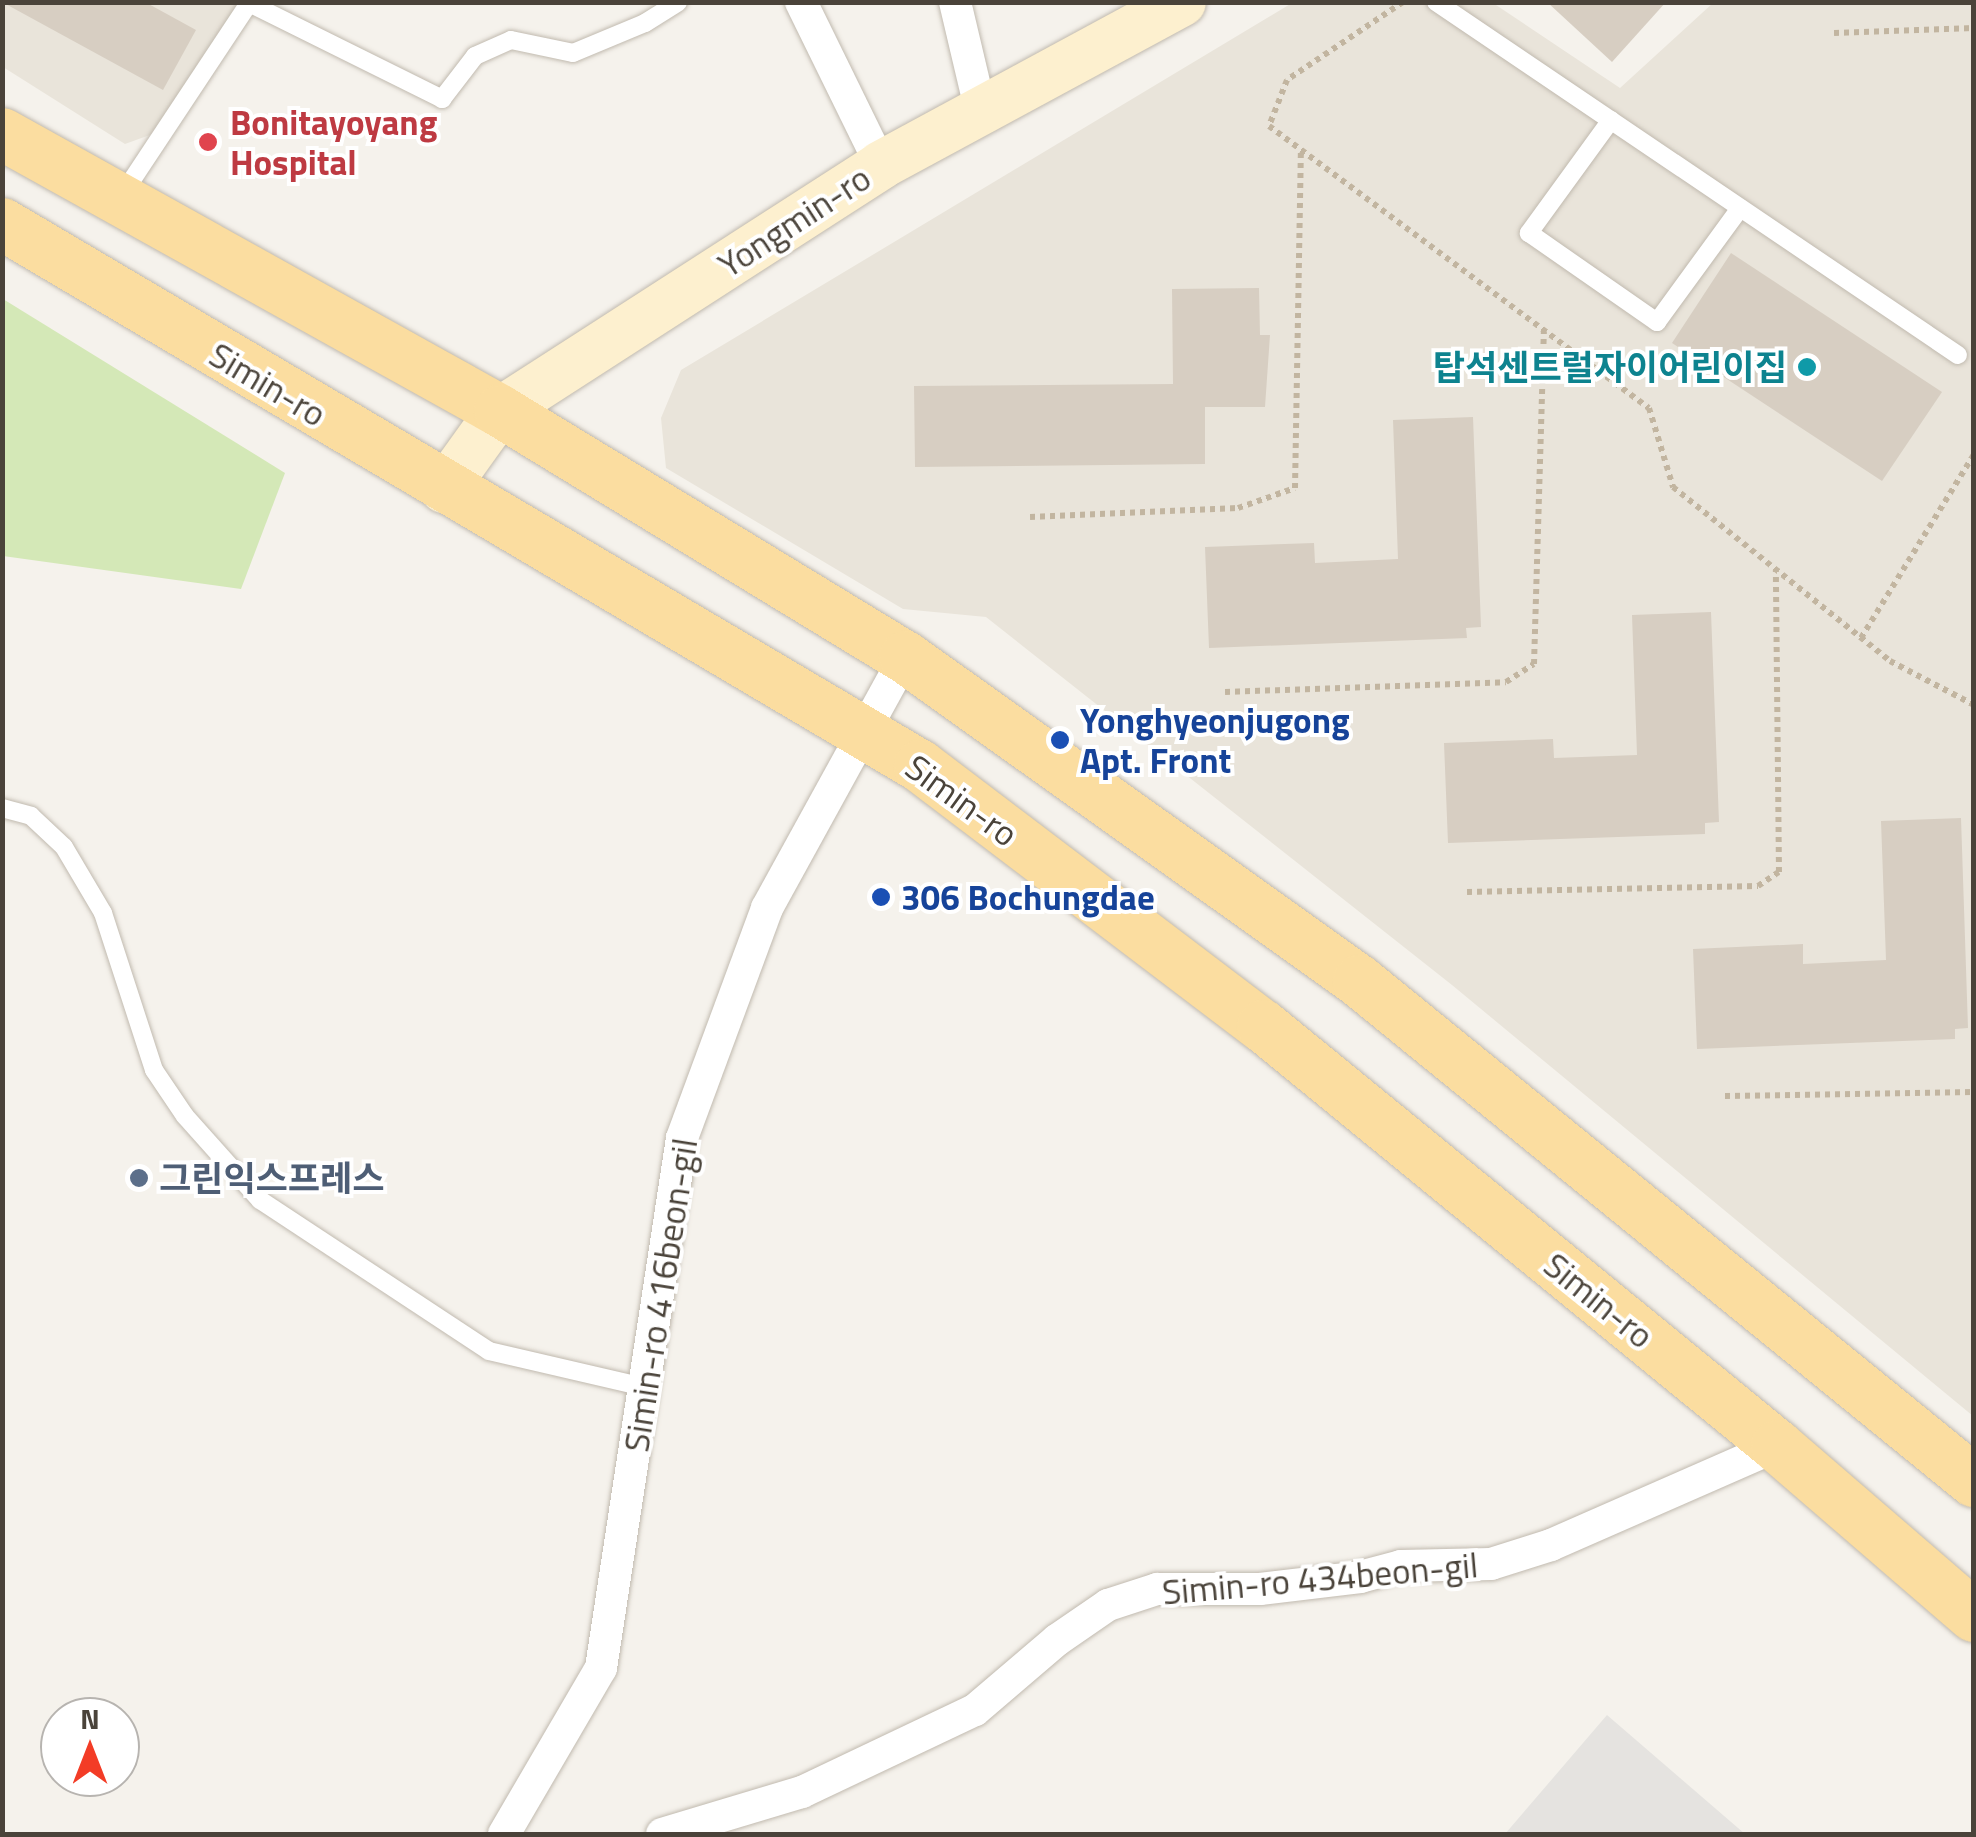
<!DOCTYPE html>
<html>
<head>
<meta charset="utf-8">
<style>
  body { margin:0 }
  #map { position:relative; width:1976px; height:1837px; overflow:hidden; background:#f5f2ec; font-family:"Titillium Web","Noto Sans KR",sans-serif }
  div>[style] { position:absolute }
  .residential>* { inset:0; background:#e9e4da }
  .green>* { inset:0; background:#d4e8b7 }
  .parking>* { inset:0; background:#e5e3e0 }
  .building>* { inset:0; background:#d7cec2 }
  .path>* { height:6px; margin-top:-3px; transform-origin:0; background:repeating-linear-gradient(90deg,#c2b5a0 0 5px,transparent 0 10px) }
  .roads { filter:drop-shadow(0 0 2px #c1baaf) drop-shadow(0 0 2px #c1baaf) }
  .lane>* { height:18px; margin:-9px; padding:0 9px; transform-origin:9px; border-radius:9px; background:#fff }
  .street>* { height:32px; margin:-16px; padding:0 16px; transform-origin:16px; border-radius:16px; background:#fff }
  .secondary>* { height:48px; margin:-24px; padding:0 24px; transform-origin:24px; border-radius:24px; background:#fdf0cf }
  .primary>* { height:52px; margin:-26px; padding:0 26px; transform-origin:26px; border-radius:26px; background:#fbdda0 }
  .dots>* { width:28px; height:28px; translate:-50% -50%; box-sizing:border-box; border:5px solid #fff; border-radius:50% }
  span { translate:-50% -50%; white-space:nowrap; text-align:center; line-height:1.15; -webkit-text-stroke:8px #fff; paint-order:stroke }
  .health-label { font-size:35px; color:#be3a42; font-weight:700 }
  .left { translate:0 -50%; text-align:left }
  .street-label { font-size:35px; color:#4a433a }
  .culture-label { font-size:35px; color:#0d838f; font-weight:700 }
  .right { translate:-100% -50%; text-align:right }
  .transit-label { font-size:35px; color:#164399; font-weight:700 }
  .service-label { font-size:35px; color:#4e5e75; font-weight:700 }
  .frame { position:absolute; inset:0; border:5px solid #4a433a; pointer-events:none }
  .north { position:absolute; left:40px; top:1697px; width:100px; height:100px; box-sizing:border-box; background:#fff; border:2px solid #b7b4b0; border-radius:50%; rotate:0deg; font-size:28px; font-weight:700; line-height:40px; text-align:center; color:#4a433a }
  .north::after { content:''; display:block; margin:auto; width:35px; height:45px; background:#f33c26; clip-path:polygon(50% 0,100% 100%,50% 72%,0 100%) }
</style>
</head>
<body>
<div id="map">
  <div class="residential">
    <div style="clip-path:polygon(2px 3px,259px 3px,169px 128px,125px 144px,3px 67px)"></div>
    <div style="clip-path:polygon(1292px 3px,1493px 3px,1620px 88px,1713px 3px,1973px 3px,1973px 1416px,1452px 985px,986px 617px,903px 609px,666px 468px,661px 418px,681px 370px)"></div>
  </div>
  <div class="green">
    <div style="clip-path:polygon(3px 299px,285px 473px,241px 589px,3px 556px)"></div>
  </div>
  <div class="parking">
    <div style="clip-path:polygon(1607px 1715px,1745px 1834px,1505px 1834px)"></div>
  </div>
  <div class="building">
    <div style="clip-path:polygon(2px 2px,145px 2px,196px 30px,163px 90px)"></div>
    <div style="clip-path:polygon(1547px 2px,1666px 2px,1612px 62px)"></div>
    <div style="clip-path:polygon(1731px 253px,1942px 392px,1882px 481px,1672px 343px)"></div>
    <div style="clip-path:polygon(1259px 288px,1260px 335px,1270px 335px,1265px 407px,1205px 407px,1205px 464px,915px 467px,914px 386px,1173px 384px,1172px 289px)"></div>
    <div style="clip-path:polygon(1473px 417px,1481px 627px,1466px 628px,1467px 638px,1209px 648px,1205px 547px,1314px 543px,1315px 563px,1398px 559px,1393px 420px)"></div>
    <div style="clip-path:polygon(1711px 612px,1719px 822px,1705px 823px,1705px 834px,1448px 843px,1444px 743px,1553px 739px,1554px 758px,1637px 755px,1632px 615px)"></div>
    <div style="clip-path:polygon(1961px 818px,1968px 1028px,1955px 1029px,1955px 1039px,1697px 1049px,1693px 949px,1803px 944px,1803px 964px,1886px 960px,1881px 821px)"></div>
  </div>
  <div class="path">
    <div style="left:1403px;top:2px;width:140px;rotate:146.1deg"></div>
    <div style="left:1287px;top:80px;width:49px;rotate:111.4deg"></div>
    <div style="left:1269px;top:126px;width:473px;rotate:36.6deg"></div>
    <div style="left:1649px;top:408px;width:83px;rotate:73.1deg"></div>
    <div style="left:1673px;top:487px;width:278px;rotate:38.7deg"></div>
    <div style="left:1890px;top:661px;width:95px;rotate:27.6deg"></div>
    <div style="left:1834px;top:33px;width:140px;rotate:-2deg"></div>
    <div style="left:1030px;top:517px;width:208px;rotate:-2.5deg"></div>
    <div style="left:1238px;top:508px;width:60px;rotate:-19.3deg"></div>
    <div style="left:1295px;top:488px;width:338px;rotate:-89deg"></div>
    <div style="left:1861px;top:638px;width:216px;rotate:-58.4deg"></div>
    <div style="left:1225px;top:692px;width:281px;rotate:-2deg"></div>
    <div style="left:1506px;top:682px;width:33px;rotate:-33deg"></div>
    <div style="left:1534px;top:664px;width:333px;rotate:-88.3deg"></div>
    <div style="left:1467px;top:892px;width:291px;rotate:-1.2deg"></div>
    <div style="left:1758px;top:886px;width:25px;rotate:-34deg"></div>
    <div style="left:1779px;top:872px;width:302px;rotate:-90.6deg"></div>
    <div style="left:1725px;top:1096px;width:249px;rotate:-0.9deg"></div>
  </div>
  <div class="roads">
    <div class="lane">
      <div style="left:1436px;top:2px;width:630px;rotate:34.07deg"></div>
      <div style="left:1611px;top:120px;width:140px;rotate:126deg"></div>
      <div style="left:1529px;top:233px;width:156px;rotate:34.8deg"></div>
      <div style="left:1657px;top:322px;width:141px;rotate:-53.9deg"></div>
      <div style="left:122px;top:195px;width:230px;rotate:-56.5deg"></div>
      <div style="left:249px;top:3px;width:216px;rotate:26.4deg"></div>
      <div style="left:442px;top:99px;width:54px;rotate:-52.5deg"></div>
      <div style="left:475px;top:56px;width:39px;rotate:-24deg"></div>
      <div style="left:511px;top:40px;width:63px;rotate:11.8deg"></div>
      <div style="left:573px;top:53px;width:78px;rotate:-22.6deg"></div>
      <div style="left:645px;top:23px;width:39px;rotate:-32deg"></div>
      <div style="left:2px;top:808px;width:30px;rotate:15deg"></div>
      <div style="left:31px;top:816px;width:45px;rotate:43.2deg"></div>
      <div style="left:64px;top:847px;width:77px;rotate:59.4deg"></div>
      <div style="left:103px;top:913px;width:165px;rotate:72deg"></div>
      <div style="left:154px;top:1070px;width:55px;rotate:56deg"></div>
      <div style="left:185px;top:1116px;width:113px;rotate:48.2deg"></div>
      <div style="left:260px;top:1200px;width:274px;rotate:33.4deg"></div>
      <div style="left:489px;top:1351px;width:159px;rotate:13.1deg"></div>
    </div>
    <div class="street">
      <div style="left:801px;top:2px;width:182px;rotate:63.9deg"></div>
      <div style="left:955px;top:2px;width:113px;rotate:76.7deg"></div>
      <div style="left:504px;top:1834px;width:192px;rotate:-59.7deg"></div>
      <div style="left:601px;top:1668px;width:536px;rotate:-81.31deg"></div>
      <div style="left:682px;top:1138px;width:245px;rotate:-69.7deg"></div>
      <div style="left:767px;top:908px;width:286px;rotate:-61.2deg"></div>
      <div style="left:662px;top:1834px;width:146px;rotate:-16.7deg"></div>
      <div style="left:802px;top:1792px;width:191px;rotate:-25.4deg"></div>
      <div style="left:975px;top:1710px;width:108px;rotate:-40.5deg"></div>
      <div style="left:1057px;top:1640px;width:62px;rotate:-34.5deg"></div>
      <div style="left:1108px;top:1605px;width:52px;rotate:-18.1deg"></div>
      <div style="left:1157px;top:1589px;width:103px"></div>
      <div style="left:1260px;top:1589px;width:101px;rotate:-6.8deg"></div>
      <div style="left:1360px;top:1577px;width:42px;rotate:-15deg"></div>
      <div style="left:1401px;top:1566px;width:90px;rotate:-1.3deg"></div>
      <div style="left:1491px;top:1564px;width:63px;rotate:-17.6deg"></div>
      <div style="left:1551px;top:1545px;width:247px;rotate:-23.7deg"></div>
    </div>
    <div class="secondary">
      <div style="left:444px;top:489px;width:96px;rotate:-54.3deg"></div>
      <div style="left:500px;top:411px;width:454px;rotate:-32.8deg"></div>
      <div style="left:881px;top:165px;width:342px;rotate:-28.4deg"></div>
    </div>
    <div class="primary">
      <div style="left:2px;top:134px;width:570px;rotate:29.08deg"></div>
      <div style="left:500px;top:411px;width:474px;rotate:31.3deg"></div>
      <div style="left:905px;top:657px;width:558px;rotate:35.51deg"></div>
      <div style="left:1359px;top:981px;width:793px;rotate:39.11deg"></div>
      <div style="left:2px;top:224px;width:1066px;rotate:30.56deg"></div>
      <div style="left:920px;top:766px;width:430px;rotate:37.2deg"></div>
      <div style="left:1263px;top:1026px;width:664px;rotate:39.25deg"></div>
      <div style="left:1777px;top:1446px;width:260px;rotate:40.8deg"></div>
    </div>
  </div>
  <div class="dots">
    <div style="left:208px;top:142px;background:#e0444e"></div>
    <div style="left:1807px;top:367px;background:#0f9aa8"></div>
    <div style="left:1060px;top:740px;background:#1a4fb4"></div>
    <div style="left:881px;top:897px;background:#1a4fb4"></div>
    <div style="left:139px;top:1178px;background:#5c6f8a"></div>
  </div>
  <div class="health-label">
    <span class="left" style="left:230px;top:142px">Bonitayoyang<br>Hospital</span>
  </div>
  <div class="street-label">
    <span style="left:794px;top:221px;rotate:-33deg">Yongmin-ro</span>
    <span style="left:268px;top:384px;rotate:31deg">Simin-ro</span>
    <span style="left:962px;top:800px;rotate:36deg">Simin-ro</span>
    <span style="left:660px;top:1295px;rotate:-81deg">Simin-ro 416beon-gil</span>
    <span style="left:1599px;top:1300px;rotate:39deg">Simin-ro</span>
    <span style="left:1320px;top:1578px;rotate:-5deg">Simin-ro 434beon-gil</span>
  </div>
  <div class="culture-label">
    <span class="right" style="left:1787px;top:367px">탑석센트럴자이어린이집</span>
  </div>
  <div class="transit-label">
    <span class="left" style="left:1080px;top:740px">Yonghyeonjugong<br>Apt. Front</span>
    <span class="left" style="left:901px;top:897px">306 Bochungdae</span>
  </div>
  <div class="service-label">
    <span class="left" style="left:159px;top:1178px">그린익스프레스</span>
  </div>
  <div class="frame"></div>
  <div class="north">N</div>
</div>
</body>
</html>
